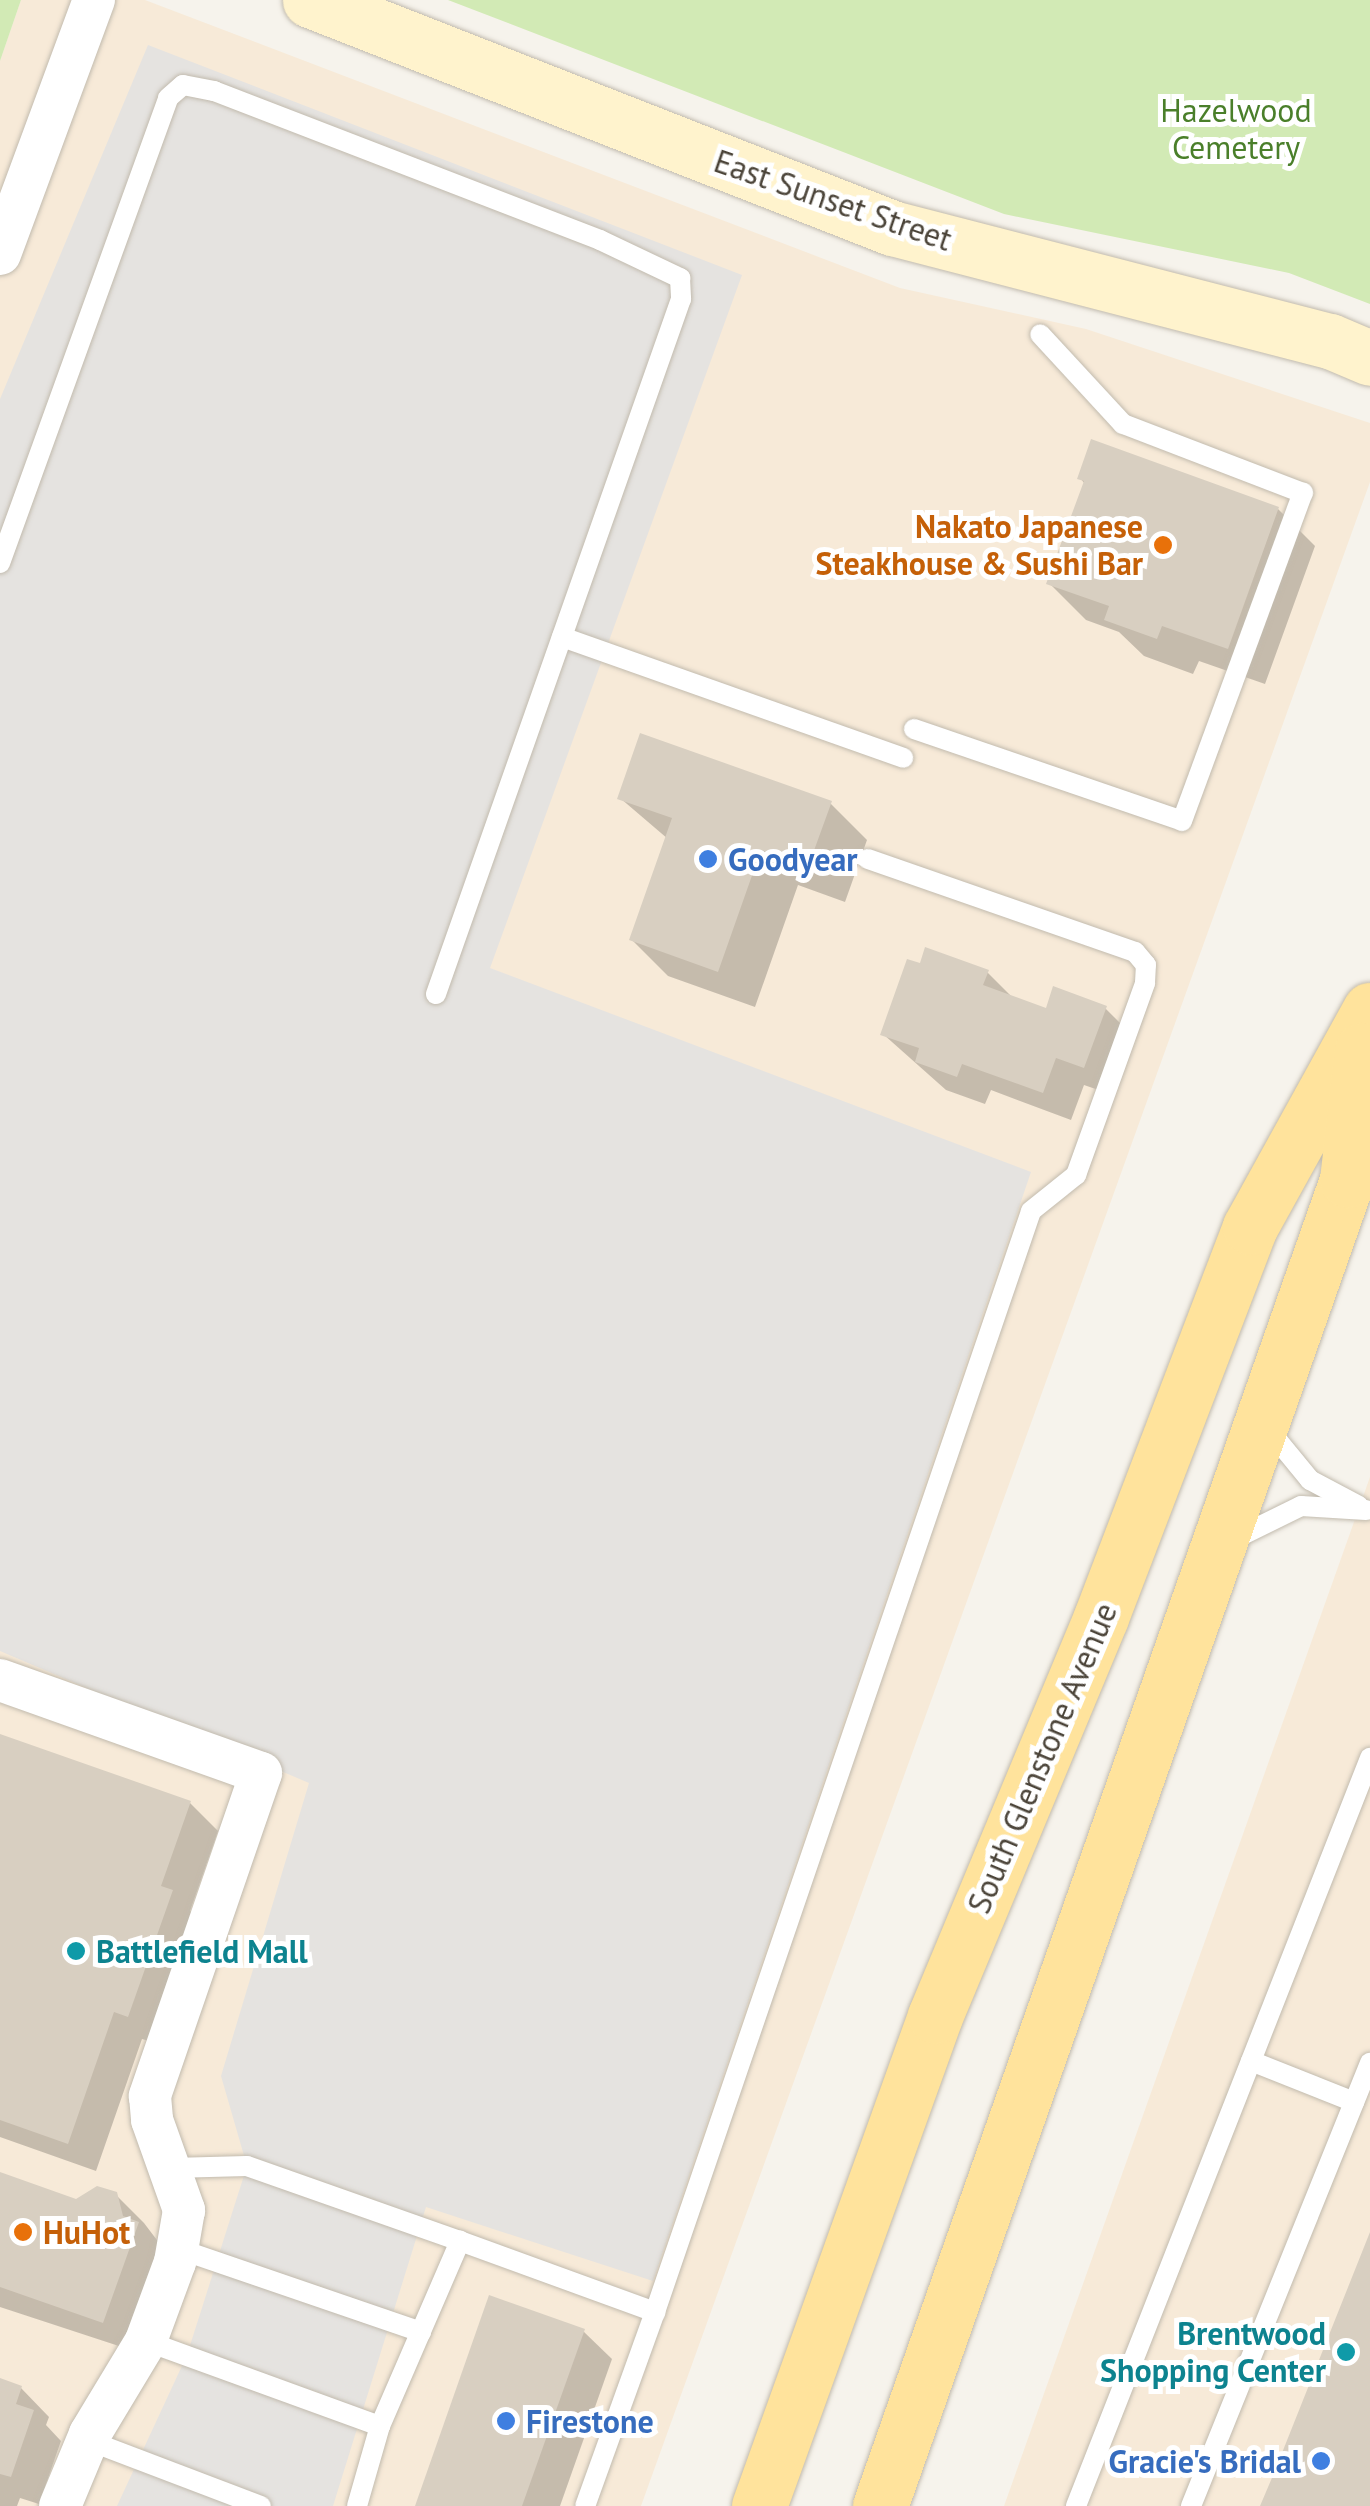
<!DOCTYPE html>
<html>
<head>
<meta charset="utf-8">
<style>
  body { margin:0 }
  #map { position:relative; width:1370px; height:2506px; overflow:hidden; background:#f6f3ec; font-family:"PT Sans",sans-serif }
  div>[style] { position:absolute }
  .commercial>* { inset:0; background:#f7ead8 }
  .green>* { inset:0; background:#d2eab5 }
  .parking>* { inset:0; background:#e5e3e0 }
  .shadow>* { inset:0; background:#0003 }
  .building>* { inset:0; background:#d8cfc1 }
  .roads { filter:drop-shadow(0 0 2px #c2bbae) drop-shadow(0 0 2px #c2bbae) }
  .service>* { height:20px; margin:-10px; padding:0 10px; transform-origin:10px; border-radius:10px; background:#fff }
  .minor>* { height:42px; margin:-21px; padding:0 21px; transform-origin:21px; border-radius:21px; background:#fff }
  .secondary>* { height:55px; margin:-27.5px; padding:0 27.5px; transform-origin:27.5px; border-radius:27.5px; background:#fff3cd }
  .primary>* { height:55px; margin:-27.5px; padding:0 27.5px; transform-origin:27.5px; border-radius:27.5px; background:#ffe39c }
  .dots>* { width:28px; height:28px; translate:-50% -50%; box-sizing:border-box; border:5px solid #fff; border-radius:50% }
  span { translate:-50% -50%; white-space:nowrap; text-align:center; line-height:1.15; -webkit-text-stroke:10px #fff; paint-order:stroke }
  .park-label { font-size:32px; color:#4a7f2a }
  .street-label { font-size:32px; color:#4b4439 }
  .food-label { font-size:32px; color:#c56008; font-weight:700 }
  .right { translate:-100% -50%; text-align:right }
  .left { translate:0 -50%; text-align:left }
  .shop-label { font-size:32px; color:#366cbe; font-weight:700 }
  .culture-label { font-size:32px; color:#0d838f; font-weight:700 }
</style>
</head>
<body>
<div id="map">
  <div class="commercial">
    <div style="clip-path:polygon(21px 0,145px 0,900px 288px,1086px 329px,1370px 423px,1370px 482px,641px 2506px,0 2506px,0 61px)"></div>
    <div style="clip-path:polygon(1370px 1477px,1370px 2506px,1004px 2506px)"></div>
  </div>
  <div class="green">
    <div style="clip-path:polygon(0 0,21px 0,0 61px)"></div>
    <div style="clip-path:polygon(448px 0,1370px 0,1370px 304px,1289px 273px,1004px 214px)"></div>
  </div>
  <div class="parking">
    <div style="clip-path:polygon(148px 45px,742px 275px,490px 968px,1031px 1172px,653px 2281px,426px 2207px,333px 2506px,117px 2506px,187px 2355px,247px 2166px,221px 2076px,309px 1783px,0 1651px,0 399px)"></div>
  </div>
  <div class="shadow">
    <div style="clip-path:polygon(1080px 478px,1278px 509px,1315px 546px,1265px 684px,1199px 661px,1193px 674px,1144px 656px,1119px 632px,1086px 620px,1049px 583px,1085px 484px)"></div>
    <div style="clip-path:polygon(620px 798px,831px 804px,867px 840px,845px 902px,798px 885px,755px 1007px,668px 976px,632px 940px,668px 839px)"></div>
    <div style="clip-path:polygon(987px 972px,1015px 1000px,1047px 1011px,1105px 1008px,1133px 1036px,1113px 1095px,1084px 1085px,1071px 1120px,991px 1090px,985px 1104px,946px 1090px,883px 1034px)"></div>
    <div style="clip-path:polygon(0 1736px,190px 1803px,218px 1831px,190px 1911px,200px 1921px,156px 2043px,142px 2039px,96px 2171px,0 2137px)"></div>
    <div style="clip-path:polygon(0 2175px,76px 2202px,116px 2195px,144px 2223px,166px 2252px,131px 2350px,0 2307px)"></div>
    <div style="clip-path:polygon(583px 2331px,612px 2359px,560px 2506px,418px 2506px)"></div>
    <div style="clip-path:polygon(0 2381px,21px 2388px,49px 2417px,46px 2425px,61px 2441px,39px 2504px,20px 2498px,17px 2506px,0 2506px)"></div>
  </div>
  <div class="building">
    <div style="clip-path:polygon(1091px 439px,1279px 507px,1228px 649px,1162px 626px,1157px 639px,1104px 620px,1109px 606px,1046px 584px,1084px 481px,1077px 479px)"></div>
    <div style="clip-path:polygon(640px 733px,832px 801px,808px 867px,761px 850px,718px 972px,629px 940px,672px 818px,617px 799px)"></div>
    <div style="clip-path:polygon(925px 947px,989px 970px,983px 985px,1046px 1008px,1053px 986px,1107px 1006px,1084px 1068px,1056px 1058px,1043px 1093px,962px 1064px,957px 1077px,915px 1062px,919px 1048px,880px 1035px,907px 959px,920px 963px)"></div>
    <div style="clip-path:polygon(0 1734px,191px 1801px,161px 1886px,173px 1890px,128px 2017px,114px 2012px,68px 2144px,0 2120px)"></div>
    <div style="clip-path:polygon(0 2172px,76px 2199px,97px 2186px,117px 2192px,123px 2216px,139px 2222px,103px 2323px,0 2287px)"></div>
    <div style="clip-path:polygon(1370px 2232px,1370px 2506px,1260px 2506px,1274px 2473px)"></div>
    <div style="clip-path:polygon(489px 2295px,585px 2329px,522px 2506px,415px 2506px)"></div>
    <div style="clip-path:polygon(0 2378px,22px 2386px,16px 2404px,34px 2410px,11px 2477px,0 2474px)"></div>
  </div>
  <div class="roads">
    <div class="service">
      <div style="left:0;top:563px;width:494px;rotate:-70.1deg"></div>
      <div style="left:168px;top:98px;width:20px;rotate:-41deg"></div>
      <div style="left:183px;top:85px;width:32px;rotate:11deg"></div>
      <div style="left:214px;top:91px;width:414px;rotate:21.1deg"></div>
      <div style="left:600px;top:240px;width:89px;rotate:25.4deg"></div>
      <div style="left:680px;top:278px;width:21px;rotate:87deg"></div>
      <div style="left:681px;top:299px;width:737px;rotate:109.42deg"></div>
      <div style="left:562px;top:637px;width:362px;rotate:19.5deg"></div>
      <div style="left:914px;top:729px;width:283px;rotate:18.9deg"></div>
      <div style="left:1182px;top:821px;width:350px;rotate:-69.8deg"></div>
      <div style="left:1303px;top:493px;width:193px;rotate:-159deg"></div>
      <div style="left:1123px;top:424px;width:122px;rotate:-132.7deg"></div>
      <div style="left:1269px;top:1430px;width:65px;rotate:50.6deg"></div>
      <div style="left:1310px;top:1480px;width:55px;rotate:28deg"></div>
      <div style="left:1232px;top:1540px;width:77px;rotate:-26.2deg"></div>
      <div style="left:1301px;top:1506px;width:65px;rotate:3.5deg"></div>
      <div style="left:1251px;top:2061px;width:111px;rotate:21.7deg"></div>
      <div style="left:172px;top:2168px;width:75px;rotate:-1.5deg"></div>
      <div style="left:247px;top:2166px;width:226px;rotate:19.4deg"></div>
      <div style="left:179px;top:2249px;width:256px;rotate:18.9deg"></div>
      <div style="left:655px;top:2312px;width:1163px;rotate:-71.14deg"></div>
      <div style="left:1031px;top:1211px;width:58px;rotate:-38.7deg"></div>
      <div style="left:1076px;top:1175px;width:204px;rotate:-70.2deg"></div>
      <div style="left:1145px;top:983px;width:18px;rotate:-87deg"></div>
      <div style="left:1146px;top:965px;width:17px;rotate:-130deg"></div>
      <div style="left:1135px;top:952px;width:283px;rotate:-160.8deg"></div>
      <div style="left:146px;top:2341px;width:249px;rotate:20deg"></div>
      <div style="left:87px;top:2440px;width:186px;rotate:20.8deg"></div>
      <div style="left:357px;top:2506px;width:83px;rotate:-74deg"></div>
      <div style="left:380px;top:2426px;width:202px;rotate:-66.6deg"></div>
      <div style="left:460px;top:2241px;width:208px;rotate:20deg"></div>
      <div style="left:655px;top:2312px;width:206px;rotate:109.8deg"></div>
      <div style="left:1076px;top:2506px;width:804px;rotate:-68.54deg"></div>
      <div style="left:1191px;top:2506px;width:478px;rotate:-68deg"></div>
    </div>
    <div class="minor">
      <div style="left:0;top:254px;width:271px;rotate:-69.7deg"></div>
      <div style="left:0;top:1680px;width:277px;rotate:19.6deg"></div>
      <div style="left:261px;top:1773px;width:342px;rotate:109deg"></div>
      <div style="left:150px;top:2096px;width:24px;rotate:85deg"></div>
      <div style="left:152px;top:2120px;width:96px;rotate:70.4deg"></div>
      <div style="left:184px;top:2210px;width:53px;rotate:99.8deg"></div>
      <div style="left:175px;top:2262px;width:84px;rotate:110.2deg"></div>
      <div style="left:146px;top:2341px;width:109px;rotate:121.1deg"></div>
      <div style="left:90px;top:2434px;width:78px;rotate:112.6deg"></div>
    </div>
    <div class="secondary">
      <div style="left:310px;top:0;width:625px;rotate:21.39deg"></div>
      <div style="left:892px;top:228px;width:452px;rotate:14.5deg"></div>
      <div style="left:1330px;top:341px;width:43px;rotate:23deg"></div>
    </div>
    <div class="primary">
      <div style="left:759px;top:2506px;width:521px;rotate:-70.24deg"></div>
      <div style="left:935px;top:2016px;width:432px;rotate:-67.4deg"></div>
      <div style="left:1101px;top:1617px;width:417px;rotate:-69.1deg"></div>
      <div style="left:1250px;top:1227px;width:248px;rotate:-61.1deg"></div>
      <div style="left:880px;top:2506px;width:1406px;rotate:-70.6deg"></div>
      <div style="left:1347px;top:1180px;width:131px;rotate:-83.4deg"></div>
    </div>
  </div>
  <div class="dots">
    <div style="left:1163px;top:545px;background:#e8710a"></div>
    <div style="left:708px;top:859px;background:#3f7fe0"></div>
    <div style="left:76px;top:1951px;background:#0f9aa8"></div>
    <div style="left:23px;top:2232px;background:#e8710a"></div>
    <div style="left:1346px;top:2352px;background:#0f9aa8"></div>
    <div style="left:506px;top:2421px;background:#3f7fe0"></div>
    <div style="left:1321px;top:2461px;background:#3f7fe0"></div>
  </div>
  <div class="park-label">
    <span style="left:1236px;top:129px">Hazelwood<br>Cemetery</span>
  </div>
  <div class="street-label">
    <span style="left:833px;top:200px;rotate:19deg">East Sunset Street</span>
    <span style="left:1042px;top:1758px;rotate:-67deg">South Glenstone Avenue</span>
  </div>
  <div class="food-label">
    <span class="right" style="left:1143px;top:545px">Nakato Japanese<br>Steakhouse &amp; Sushi Bar</span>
    <span class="left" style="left:43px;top:2232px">HuHot</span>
  </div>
  <div class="shop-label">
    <span class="left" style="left:728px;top:859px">Goodyear</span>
    <span class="left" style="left:526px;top:2421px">Firestone</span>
    <span class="right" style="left:1301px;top:2461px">Gracie's Bridal</span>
  </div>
  <div class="culture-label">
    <span class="left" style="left:96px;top:1951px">Battlefield Mall</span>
    <span class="right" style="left:1326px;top:2352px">Brentwood<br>Shopping Center</span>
  </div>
</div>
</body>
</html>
